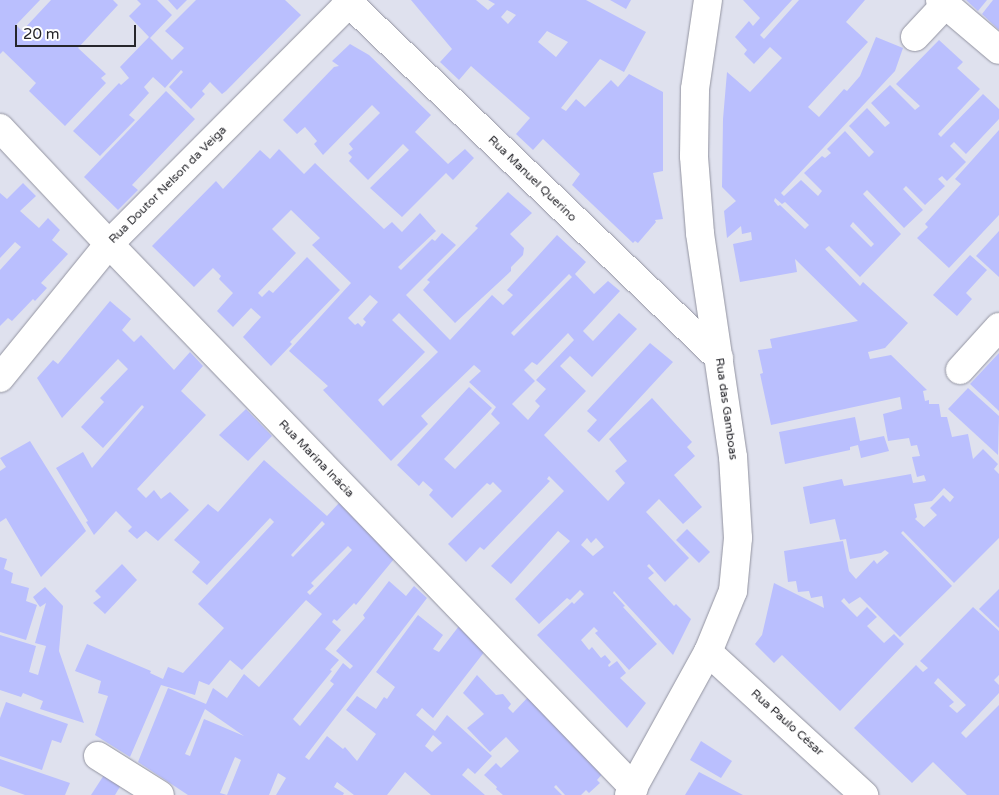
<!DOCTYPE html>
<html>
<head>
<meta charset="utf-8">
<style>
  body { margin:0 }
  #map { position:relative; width:999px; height:795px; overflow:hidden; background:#dfe1ee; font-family:"Varela Round",sans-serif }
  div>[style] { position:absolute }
  .building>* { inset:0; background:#babffe }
  .roads { filter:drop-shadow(0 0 1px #9293a0) drop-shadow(0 0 1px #9293a0) }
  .minor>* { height:28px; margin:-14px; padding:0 14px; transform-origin:14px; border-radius:14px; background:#fff }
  span { translate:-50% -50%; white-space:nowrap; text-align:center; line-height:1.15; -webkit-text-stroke:4.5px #fff; paint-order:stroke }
  .street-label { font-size:12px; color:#26262b }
  .scale { position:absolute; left:15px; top:25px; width:121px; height:22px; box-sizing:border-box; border:2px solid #26262b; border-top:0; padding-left:6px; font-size:15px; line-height:18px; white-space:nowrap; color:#26262b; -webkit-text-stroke:4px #fff; paint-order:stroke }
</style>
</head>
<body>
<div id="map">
  <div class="building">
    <div style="clip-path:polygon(0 0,40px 0,16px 25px,22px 31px,51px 0,113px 0,118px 5px,78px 48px,106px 74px,101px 78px,106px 83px,65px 126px,29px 91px,36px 83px,3px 51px,0 54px)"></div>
    <div style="clip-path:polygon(137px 0,157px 0,172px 15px,150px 38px,172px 60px,184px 48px,165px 31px,196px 0,285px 0,301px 15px,226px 91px,222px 94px,210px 82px,202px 91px,205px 94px,191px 109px,169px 87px,183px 72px,181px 70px,165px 88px,153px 77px,144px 87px,149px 93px,129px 115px,135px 120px,100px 156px,73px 131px,119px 83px,121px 85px,129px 78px,120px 67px,149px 37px,129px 16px,141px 4px)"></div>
    <div style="clip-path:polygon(168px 0,187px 0,177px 10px)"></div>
    <div style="clip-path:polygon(evenodd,411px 0,476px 0,488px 10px,495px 4px,488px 0,586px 0,646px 32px,624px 72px,600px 59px,561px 108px,566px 111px,576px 99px,585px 107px,611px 80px,618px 87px,629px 74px,663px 92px,663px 171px,653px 173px,663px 219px,655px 220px,656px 222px,638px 243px,635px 241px,633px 243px,572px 185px,580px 174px,543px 139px,533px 150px,516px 134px,530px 118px,471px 66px,459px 80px,440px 62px,452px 49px,411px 0,507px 10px,516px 15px,508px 24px,501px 17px,507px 10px,411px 0,547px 31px,568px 42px,556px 57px,538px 42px,547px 31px)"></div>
    <div style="clip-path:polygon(610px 0,631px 0,626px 9px)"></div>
    <div style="clip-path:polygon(evenodd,743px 0,792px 0,760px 35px,764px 39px,799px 0,865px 0,846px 22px,868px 42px,808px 107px,819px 117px,844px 89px,847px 91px,860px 76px,876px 37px,903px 48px,895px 71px,781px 193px,784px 196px,801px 180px,818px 196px,822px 191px,804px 173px,822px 156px,825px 158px,831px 153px,827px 149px,845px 131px,869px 157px,874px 152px,849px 126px,867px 108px,885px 127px,890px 123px,871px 103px,890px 85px,915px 110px,920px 106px,896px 84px,939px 40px,963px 62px,957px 68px,980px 89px,938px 134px,941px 137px,983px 94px,999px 109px,999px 119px,966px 154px,954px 142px,950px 146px,966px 162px,947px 181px,942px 176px,938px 179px,945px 186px,925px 205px,906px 186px,903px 189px,923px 210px,904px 228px,867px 190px,863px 194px,901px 234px,860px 277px,829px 246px,825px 249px,860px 286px,863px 282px,908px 323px,885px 348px,868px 352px,870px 359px,891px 355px,927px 390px,923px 391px,925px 401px,929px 400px,929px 404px,939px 404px,941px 417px,947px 417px,952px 437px,968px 434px,973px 459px,983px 449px,998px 464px,994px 469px,999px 474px,999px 538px,954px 583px,903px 531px,901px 533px,952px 586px,900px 637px,860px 597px,849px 604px,844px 598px,841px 601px,857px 617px,867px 607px,877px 617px,867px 626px,884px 643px,894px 634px,904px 644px,840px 711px,782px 655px,774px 663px,755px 644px,762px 635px,774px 583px,824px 608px,822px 596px,811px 598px,809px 591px,798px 592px,796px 581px,788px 582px,784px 551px,843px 541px,849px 571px,856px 579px,874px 560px,877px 564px,889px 553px,885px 550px,881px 553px,850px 559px,846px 539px,840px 540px,835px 519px,810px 524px,803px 487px,842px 479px,844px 486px,911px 474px,913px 483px,926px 481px,924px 475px,917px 477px,912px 457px,920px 456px,917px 445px,911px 446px,909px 438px,888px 441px,883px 414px,902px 409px,900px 397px,771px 425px,760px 374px,763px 373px,758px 350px,772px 348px,770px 339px,858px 321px,795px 259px,797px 272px,740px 282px,733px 244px,752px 240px,751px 232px,742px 234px,741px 226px,727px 238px,724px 211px,736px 201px,722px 187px,723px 119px,727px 72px,750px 92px,782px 58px,770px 47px,754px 64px,744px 54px,747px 50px,735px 37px,749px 21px,753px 26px,760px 18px,743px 0,775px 198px,782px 204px,785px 202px,809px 225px,805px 229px,780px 205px,778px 206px,774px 201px,775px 198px,743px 0,853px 222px,874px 244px,871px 247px,850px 226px,853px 222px,743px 0,944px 488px,954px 497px,950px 502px,943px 495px,930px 508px,937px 515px,924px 527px,915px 519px,917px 517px,914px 504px,932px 501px,944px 488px)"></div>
    <div style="clip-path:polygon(966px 0,987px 0,978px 11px)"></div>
    <div style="clip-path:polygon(993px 0,999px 0,999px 30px,982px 14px)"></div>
    <div style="clip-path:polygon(350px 44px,369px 55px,431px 115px,415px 132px,448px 164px,465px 149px,474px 158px,453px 180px,446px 173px,402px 217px,370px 188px,409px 150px,403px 144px,368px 180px,349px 161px,352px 157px,348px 153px,353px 149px,349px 144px,380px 113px,372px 105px,323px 155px,314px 144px,317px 141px,305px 127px,297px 134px,283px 120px,334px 67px,339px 66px,332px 61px)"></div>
    <div style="clip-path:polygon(166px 91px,195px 119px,132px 185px,138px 190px,118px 210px,84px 177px)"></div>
    <div style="clip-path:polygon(999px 130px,999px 215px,949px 268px,917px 238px,928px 227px,925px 224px,961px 184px,955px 179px)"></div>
    <div style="clip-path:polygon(evenodd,279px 149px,304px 174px,315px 163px,384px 229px,392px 222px,402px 232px,420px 213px,436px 231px,398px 267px,401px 270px,432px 239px,435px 241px,442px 233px,456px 245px,406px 295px,450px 340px,492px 295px,503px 305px,513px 295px,507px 290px,557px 235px,586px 262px,575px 274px,594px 294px,608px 281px,620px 291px,583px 331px,593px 341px,619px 313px,637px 329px,592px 377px,570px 356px,560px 366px,586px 391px,544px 435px,608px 501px,625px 483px,615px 471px,627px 461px,609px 439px,652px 398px,692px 442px,687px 447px,695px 456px,674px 475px,702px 507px,683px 524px,659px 499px,646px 512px,689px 558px,665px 582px,649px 564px,647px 566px,654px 573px,648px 578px,674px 606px,676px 604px,691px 619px,673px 655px,614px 591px,613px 593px,625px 606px,623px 607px,657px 644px,629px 670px,595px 633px,598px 631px,594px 627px,581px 640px,589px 650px,592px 647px,601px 658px,605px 655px,611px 662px,608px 665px,609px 667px,617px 661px,626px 673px,620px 678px,646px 703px,627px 728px,537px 635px,572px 602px,574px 604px,584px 594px,580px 590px,570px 600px,567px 598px,539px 624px,515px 599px,570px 541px,558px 531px,511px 584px,491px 566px,564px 491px,549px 476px,547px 479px,550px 481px,484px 550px,480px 547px,466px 562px,448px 544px,502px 491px,493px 482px,490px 485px,487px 483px,452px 518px,429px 495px,433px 490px,423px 481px,419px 486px,397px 465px,469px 387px,492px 408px,444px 459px,455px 469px,500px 423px,491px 414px,496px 407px,469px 382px,481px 371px,474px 365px,421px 416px,428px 424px,391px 461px,323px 390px,328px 386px,289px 351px,351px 283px,312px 245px,320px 238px,291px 210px,272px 229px,296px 253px,258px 293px,262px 297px,269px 290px,273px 293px,307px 257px,340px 290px,290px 342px,292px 344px,271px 366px,243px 337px,261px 317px,251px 308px,233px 327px,217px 311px,233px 293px,219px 279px,221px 276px,213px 268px,194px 287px,152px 246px,216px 181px,223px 189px,260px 150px,270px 159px,279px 149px,569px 274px,572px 277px,514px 336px,511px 333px,569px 274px,279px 149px,370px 295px,378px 302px,363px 319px,366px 322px,362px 327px,358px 323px,355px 325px,348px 318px,370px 295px,279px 149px,399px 313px,438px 352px,383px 406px,378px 400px,425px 352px,392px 320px,399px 313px,279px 149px,568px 333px,574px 340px,536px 380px,546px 389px,535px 401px,540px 406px,528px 420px,512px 404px,535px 381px,524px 370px,532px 362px,537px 365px,568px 333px,279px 149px,587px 538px,591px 543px,596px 538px,604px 547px,593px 556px,581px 545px,587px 538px)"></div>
    <div style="clip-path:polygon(23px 183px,36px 196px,20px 211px,39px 228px,48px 218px,60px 230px,52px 240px,68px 254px,41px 283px,47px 288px,35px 301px,33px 299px,12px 321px,8px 318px,0 326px,0 270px,21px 247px,15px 242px,0 258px,0 193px,7px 199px)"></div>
    <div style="clip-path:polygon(508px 192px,532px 213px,510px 234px,524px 248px,523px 255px,511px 267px,511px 271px,455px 323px,423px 290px,430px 282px,427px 280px,478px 228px,475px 226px)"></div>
    <div style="clip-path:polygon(999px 231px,999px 277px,976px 256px)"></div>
    <div style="clip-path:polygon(970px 255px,987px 270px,966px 293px,972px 299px,957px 316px,933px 295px)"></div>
    <div style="clip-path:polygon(110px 301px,131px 319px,122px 330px,134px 342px,141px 335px,174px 370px,190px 352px,203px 366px,181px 391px,206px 415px,137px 489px,146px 498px,154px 490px,161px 499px,170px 492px,189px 510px,158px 541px,146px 531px,137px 539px,128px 531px,132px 527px,116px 511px,94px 535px,86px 522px,88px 521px,56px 468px,83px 452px,92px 468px,144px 407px,142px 405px,103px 448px,81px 427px,104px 402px,100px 398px,128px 369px,118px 359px,62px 418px,37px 378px,53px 360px,58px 364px)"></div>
    <div style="clip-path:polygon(650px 343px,673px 362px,599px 442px,587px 431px,597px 420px,587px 411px)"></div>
    <div style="clip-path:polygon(999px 353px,999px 411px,970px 384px)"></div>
    <div style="clip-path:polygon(968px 388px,999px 416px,998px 455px,948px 409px)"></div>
    <div style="clip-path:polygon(246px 409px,272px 436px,248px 461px,219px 435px)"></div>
    <div style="clip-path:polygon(855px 417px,860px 441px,884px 436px,889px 451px,861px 458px,858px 445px,850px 447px,850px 450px,785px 464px,779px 432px)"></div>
    <div style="clip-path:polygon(30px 441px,86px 531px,41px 577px,6px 518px,0 522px,0 471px,6px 467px,0 458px)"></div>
    <div style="clip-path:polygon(evenodd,264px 460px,327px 516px,339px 503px,394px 559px,356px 605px,354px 603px,337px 621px,334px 619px,332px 622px,341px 630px,325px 649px,339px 660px,330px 670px,332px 671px,293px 719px,300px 726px,334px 684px,330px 681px,343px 663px,350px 669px,353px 666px,336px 651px,365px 618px,363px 615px,389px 581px,406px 596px,414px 586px,427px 598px,305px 757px,309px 760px,327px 736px,343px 749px,345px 747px,357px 761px,376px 734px,346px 710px,357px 696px,376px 709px,384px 697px,387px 699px,395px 687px,376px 672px,418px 615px,443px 635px,433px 649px,439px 652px,459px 626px,485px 651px,433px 718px,422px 708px,416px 715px,435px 731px,447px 715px,492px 756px,475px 774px,468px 768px,462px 775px,485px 795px,431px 795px,405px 772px,387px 795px,354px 795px,337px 782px,334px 787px,344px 793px,343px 795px,276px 795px,286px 778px,278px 773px,269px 795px,227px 795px,241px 760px,235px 757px,220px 793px,227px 795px,188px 795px,138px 762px,168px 688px,206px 704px,213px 688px,227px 698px,244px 674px,259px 687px,322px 614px,306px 600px,242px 670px,230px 660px,209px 685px,199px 681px,195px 695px,161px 685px,130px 757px,95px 735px,108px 696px,98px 693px,101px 681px,75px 671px,87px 644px,151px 671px,150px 673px,163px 679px,168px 667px,183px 673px,224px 628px,198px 604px,274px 522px,270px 518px,207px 585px,192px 572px,200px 562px,174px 540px,208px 504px,218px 512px,264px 460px,322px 521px,325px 524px,293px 557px,291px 555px,322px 521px,264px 460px,348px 546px,352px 550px,310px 595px,307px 592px,314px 586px,311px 583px,348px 546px,264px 460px,205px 709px,244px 736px,204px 719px,190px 756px,185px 754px,205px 709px,264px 460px,433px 735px,442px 743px,432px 752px,425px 746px,433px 735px)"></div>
    <div style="clip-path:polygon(687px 529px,710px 552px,699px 563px,676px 540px)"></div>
    <div style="clip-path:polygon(0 557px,7px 559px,4px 569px,13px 573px,11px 583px,29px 588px,26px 601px,37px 605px,26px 640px,0 632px)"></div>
    <div style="clip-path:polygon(122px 564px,137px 580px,105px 614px,93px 603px,101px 597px,95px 591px)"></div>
    <div style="clip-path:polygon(45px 587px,63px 606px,59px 651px,84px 723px,40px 709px,43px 701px,23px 693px,21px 697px,0 690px,0 635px,36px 646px,29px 672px,38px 675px,46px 646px,35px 643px,46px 603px,40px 607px,33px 597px)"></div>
    <div style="clip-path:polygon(999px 589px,999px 628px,979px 609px)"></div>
    <div style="clip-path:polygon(evenodd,973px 607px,999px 631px,999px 675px,994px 680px,999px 685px,999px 693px,961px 733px,966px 738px,999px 705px,999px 795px,967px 795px,933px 762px,912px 783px,854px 728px,916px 665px,923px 672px,928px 668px,920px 661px,973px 607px,938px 678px,966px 705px,957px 713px,949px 706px,954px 702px,934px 683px,938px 678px)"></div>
    <div style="clip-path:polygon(477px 675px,496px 695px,503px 694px,511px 704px,508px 708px,513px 713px,530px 695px,605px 771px,597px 780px,600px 783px,589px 793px,586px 790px,581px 795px,565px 795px,556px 785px,554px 787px,562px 795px,503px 795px,496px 789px,497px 787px,484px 775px,496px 763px,501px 768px,519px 751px,506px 737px,490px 752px,467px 728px,484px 714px,463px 693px)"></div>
    <div style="clip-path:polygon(6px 702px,68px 724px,61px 743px,52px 740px,42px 770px,0 756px,0 718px)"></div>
    <div style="clip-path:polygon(701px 741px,732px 761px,721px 778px,690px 760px)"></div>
    <div style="clip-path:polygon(0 759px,70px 783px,65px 795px,25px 795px,0 786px)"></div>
    <div style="clip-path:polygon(699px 772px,743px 795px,685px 795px)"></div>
    <div style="clip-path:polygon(104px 775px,121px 785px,115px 795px,91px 795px)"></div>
  </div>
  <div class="roads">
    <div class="minor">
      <div style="left:346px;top:0;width:517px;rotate:43.82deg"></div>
      <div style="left:940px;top:0;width:77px;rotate:40.3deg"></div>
      <div style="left:915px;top:37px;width:44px;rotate:-46.8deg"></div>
      <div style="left:0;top:128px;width:159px;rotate:46.8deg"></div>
      <div style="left:109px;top:244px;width:756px;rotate:46.02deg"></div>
      <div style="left:960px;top:370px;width:58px;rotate:-47.8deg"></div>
      <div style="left:0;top:378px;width:173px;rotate:-50.9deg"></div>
      <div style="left:109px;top:244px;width:340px;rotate:-45.1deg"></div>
      <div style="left:708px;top:652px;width:212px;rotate:42.5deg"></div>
      <div style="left:98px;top:756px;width:73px;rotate:32.2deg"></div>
      <div style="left:629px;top:795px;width:163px;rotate:-61.1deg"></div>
      <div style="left:708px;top:652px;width:66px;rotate:-67.7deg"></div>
      <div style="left:733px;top:591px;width:53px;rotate:-84.6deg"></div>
      <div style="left:738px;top:538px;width:81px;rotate:-93.5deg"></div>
      <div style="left:733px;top:457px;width:226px;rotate:-98.4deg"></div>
      <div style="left:700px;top:233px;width:77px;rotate:-94.5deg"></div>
      <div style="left:694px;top:156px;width:67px;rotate:-89.1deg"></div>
      <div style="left:695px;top:89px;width:90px;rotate:-81.7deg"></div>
    </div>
  </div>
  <div class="street-label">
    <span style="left:532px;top:179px;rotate:44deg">Rua Manuel Querino</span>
    <span style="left:168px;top:185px;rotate:-45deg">Rua Doutor Nelson da Veiga</span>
    <span style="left:726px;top:409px;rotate:82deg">Rua das Gamboas</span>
    <span style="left:316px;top:459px;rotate:46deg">Rua Marina Inácia</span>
    <span style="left:787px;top:723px;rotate:42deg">Rua Paulo César</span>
  </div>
  <div class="scale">20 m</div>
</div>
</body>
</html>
